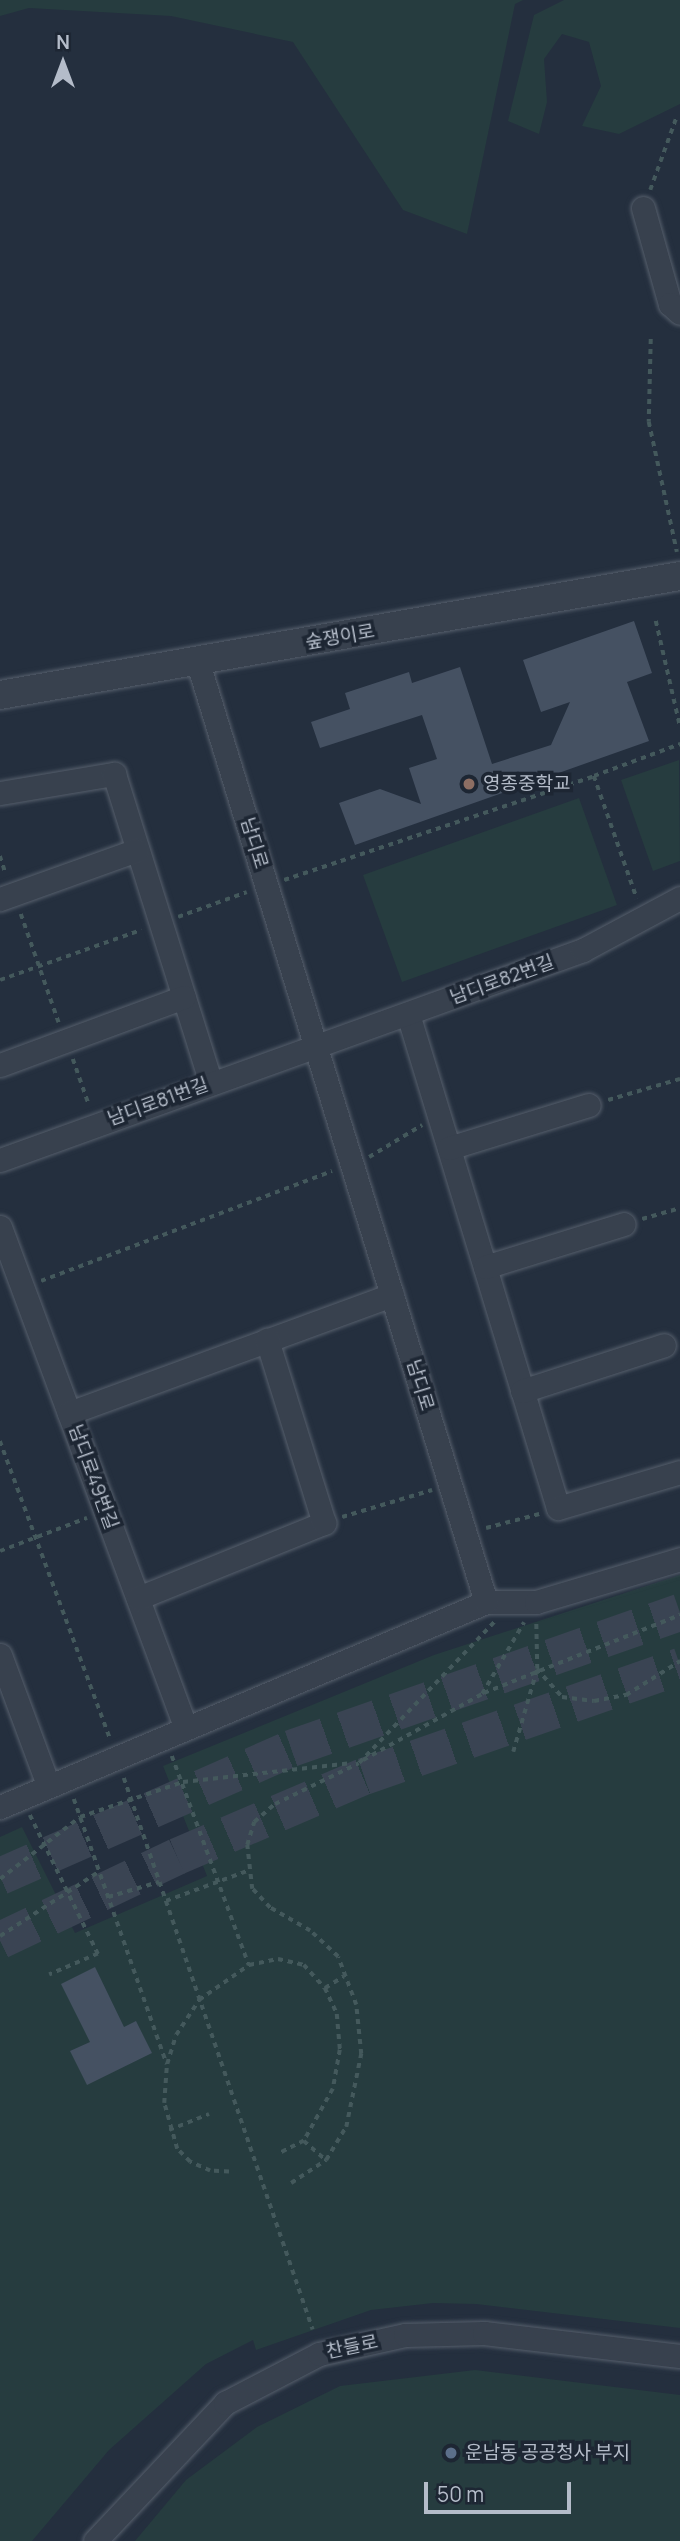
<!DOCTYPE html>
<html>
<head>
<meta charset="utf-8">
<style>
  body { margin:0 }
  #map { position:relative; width:680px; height:2541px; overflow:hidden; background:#242f3e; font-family:Manrope,"Noto Sans KR",sans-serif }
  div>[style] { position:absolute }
  .green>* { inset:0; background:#263c3f }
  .building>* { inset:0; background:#455162 }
  .trunk-tunnel>* { height:37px; margin-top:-18.5px; transform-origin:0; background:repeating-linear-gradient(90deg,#3a4453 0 37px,transparent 0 55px) }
  .path>* { height:3.5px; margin-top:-1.75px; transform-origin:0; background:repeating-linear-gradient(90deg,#44595c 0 5px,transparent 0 10px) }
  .roads { filter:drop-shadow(0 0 2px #565f6c) drop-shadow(0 0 2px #565f6c) }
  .minor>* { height:23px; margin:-11.5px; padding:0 11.5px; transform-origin:11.5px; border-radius:11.5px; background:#38414e }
  .tertiary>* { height:28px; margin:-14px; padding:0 14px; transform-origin:14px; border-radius:14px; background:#38414e }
  .dots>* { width:19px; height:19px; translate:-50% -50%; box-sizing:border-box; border:4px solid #1d2633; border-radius:50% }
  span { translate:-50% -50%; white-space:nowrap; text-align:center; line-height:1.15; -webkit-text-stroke:7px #1d2633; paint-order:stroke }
  .street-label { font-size:19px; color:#b4bcc9 }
  .poi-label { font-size:19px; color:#b4bcc9 }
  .left { translate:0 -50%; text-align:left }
  .north { position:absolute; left:28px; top:28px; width:70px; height:70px; -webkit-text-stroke:5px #1d2633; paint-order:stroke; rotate:0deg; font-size:19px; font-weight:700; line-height:28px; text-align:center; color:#b4bcc9 }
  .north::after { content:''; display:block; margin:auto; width:24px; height:32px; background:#b4bcc9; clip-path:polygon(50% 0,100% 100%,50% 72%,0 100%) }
  .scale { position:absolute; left:424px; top:2482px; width:147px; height:32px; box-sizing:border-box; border:4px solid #b4bcc9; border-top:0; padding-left:9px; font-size:21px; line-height:24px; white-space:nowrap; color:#b4bcc9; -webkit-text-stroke:5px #1d2633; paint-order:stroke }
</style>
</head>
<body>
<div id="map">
  <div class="green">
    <div style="clip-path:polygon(0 0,523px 0,515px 4px,467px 234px,403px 210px,293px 42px,171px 16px,29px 8px,0 16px)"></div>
    <div style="clip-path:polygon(564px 0,680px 0,680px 104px,619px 134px,582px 126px,601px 86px,589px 42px,562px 34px,544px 59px,547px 102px,539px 134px,508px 121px,534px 15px)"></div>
    <div style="clip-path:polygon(679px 760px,680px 861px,653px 871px,621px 780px)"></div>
    <div style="clip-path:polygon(579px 798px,617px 905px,402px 982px,363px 875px)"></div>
    <div style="clip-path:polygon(680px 1575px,680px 2328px,476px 2304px,433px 2303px,371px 2310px,256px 2350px,253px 2340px,206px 2364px,109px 2450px,32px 2541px,0 2541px,0 1837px,22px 1827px,75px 1933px,207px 1876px,163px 1766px,434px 1655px)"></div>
    <div style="clip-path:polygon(475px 2370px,680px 2395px,680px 2541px,135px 2541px,186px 2480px,257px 2427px,340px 2386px)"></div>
  </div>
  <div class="building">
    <div style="clip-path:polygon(634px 621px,652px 673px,627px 682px,649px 741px,355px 845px,339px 803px,380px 789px,421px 804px,409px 768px,437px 759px,422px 715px,320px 748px,311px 722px,350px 709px,345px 693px,409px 672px,412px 683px,460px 667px,492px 764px,551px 745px,570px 702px,541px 712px,523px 660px)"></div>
    <div style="clip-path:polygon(95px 1967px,124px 2027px,136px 2021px,152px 2053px,87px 2085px,70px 2051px,90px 2042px,61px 1984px)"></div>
  </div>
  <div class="trunk-tunnel">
    <div style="left:0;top:1876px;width:318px;rotate:-23.7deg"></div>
    <div style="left:291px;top:1748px;width:412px;rotate:-19.3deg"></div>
    <div style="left:0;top:1940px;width:196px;rotate:-25.4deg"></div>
    <div style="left:177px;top:1856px;width:203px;rotate:-23.2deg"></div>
    <div style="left:364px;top:1776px;width:335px;rotate:-19.2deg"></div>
  </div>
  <div class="path">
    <div style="left:650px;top:190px;width:77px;rotate:-70.1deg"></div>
    <div style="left:651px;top:339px;width:83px;rotate:91.4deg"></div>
    <div style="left:649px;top:422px;width:133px;rotate:77.8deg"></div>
    <div style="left:656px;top:621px;width:108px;rotate:77.1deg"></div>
    <div style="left:594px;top:776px;width:92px;rotate:-20.4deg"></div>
    <div style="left:0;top:856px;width:19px;rotate:72deg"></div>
    <div style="left:284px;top:880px;width:327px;rotate:-18.5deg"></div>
    <div style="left:594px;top:776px;width:130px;rotate:70.7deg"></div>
    <div style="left:21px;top:914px;width:115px;rotate:70.8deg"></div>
    <div style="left:178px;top:917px;width:73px;rotate:-19.9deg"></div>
    <div style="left:0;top:980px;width:150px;rotate:-19.5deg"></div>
    <div style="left:73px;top:1059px;width:49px;rotate:70.8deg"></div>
    <div style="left:608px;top:1100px;width:75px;rotate:-16.3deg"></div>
    <div style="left:369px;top:1157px;width:62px;rotate:-31.1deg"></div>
    <div style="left:642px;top:1219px;width:40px;rotate:-16deg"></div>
    <div style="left:41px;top:1281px;width:311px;rotate:-20.7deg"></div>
    <div style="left:0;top:1441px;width:317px;rotate:69.7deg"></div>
    <div style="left:342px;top:1517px;width:94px;rotate:-16.7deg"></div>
    <div style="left:486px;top:1528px;width:55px;rotate:-14.8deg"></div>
    <div style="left:0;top:1551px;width:93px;rotate:-20.8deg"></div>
    <div style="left:537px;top:1669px;width:38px;rotate:48deg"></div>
    <div style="left:562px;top:1697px;width:32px;rotate:7deg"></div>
    <div style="left:594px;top:1701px;width:33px;rotate:-11deg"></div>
    <div style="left:626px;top:1695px;width:64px;rotate:-32.2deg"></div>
    <div style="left:484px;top:1693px;width:211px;rotate:-21.7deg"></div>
    <div style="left:513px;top:1752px;width:86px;rotate:-73.9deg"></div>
    <div style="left:537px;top:1669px;width:47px;rotate:-91.2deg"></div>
    <div style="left:172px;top:1756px;width:223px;rotate:69.8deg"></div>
    <div style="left:249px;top:1965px;width:30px;rotate:-12deg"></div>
    <div style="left:278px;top:1959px;width:27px;rotate:13deg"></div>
    <div style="left:304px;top:1965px;width:31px;rotate:48deg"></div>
    <div style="left:325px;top:1988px;width:29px;rotate:65deg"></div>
    <div style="left:337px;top:2014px;width:36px;rotate:85deg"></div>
    <div style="left:340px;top:2050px;width:40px;rotate:100deg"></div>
    <div style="left:333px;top:2089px;width:60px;rotate:119.1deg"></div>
    <div style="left:304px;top:2141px;width:27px;rotate:153deg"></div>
    <div style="left:363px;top:1760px;width:136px;rotate:-29deg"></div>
    <div style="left:482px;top:1694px;width:83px;rotate:-59.7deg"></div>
    <div style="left:124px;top:1778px;width:583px;rotate:71.1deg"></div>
    <div style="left:74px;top:1799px;width:281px;rotate:70.7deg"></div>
    <div style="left:30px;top:1815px;width:155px;rotate:63.9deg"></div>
    <div style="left:98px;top:1954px;width:53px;rotate:156.8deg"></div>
    <div style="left:0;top:1879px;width:101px;rotate:-37.8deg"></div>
    <div style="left:80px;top:1817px;width:109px;rotate:-18.8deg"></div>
    <div style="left:183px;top:1782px;width:170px;rotate:-6.4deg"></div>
    <div style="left:108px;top:1897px;width:53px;rotate:-16.4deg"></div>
    <div style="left:166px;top:1901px;width:86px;rotate:-20.3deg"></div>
    <div style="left:0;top:1936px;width:117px;rotate:-33.1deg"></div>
    <div style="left:325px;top:1988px;width:22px;rotate:-32deg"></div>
    <div style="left:169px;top:2130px;width:43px;rotate:-21.8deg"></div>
    <div style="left:304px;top:2141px;width:29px;rotate:41deg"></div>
    <div style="left:229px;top:2172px;width:19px;rotate:-177deg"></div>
    <div style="left:210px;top:2171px;width:22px;rotate:-156deg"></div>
    <div style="left:190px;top:2162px;width:18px;rotate:-135deg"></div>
    <div style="left:177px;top:2149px;width:48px;rotate:-105.8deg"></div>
    <div style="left:164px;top:2103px;width:39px;rotate:-86deg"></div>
    <div style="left:167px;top:2064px;width:30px;rotate:-73deg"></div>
    <div style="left:176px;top:2035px;width:42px;rotate:-56.7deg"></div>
    <div style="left:199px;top:2000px;width:61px;rotate:-35deg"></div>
    <div style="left:291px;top:2183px;width:42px;rotate:-33.3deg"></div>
    <div style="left:326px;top:2160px;width:39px;rotate:-59deg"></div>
    <div style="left:346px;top:2127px;width:75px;rotate:-78.4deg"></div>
    <div style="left:361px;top:2054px;width:49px;rotate:-95.8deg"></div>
    <div style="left:356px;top:2005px;width:51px;rotate:-110.6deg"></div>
    <div style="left:338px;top:1957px;width:38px;rotate:-137deg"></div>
    <div style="left:310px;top:1931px;width:46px;rotate:-150.1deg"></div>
    <div style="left:270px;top:1908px;width:26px;rotate:-133deg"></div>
    <div style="left:252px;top:1889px;width:44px;rotate:-96.5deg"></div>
    <div style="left:247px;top:1845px;width:24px;rotate:-73deg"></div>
    <div style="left:254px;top:1822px;width:28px;rotate:-41deg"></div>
    <div style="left:275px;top:1804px;width:93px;rotate:-26deg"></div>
    <div style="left:359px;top:1763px;width:195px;rotate:-46.2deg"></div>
  </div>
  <div class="roads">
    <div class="minor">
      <div style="left:643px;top:208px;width:100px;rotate:74.3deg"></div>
      <div style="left:670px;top:304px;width:13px;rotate:42deg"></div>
      <div style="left:0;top:793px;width:116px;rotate:-9.5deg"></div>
      <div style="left:114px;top:774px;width:324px;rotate:72.6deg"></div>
      <div style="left:0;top:899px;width:145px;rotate:-19.7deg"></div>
      <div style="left:408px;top:1014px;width:516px;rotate:73.11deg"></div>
      <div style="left:558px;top:1508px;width:127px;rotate:-16.4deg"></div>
      <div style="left:0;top:1065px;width:196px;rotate:-20.3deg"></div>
      <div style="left:449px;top:1148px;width:146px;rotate:-17.1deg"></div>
      <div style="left:0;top:1160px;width:620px;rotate:-19.81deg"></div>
      <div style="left:583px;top:950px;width:110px;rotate:-28.2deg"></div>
      <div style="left:0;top:1227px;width:532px;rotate:69.66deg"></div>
      <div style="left:485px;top:1267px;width:145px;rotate:-17.2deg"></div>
      <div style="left:522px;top:1391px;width:149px;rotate:-17.9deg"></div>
      <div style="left:69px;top:1413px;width:344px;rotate:-20.1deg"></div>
      <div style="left:138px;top:1598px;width:201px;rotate:-22deg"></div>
      <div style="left:324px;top:1523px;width:192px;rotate:-107.3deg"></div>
      <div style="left:486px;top:1602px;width:50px"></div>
      <div style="left:536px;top:1602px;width:150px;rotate:-16.6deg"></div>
      <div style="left:0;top:1655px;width:139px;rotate:69.7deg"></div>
      <div style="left:0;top:1807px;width:527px;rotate:-22.87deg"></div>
      <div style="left:486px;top:1602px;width:982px;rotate:-107.05deg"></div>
      <div style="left:95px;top:2541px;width:190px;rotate:-46.7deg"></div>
      <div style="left:225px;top:2403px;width:106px;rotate:-27.5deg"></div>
      <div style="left:319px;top:2354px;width:88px;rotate:-12.5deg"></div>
      <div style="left:405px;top:2335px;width:79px;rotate:-1.5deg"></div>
      <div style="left:484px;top:2333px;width:197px;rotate:6.7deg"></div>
    </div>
    <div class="tertiary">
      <div style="left:0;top:695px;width:690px;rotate:-9.93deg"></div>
    </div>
  </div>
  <div class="dots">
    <div style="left:469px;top:784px;background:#8d6e63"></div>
    <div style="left:451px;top:2453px;background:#5c6f8a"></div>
  </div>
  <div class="street-label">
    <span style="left:340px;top:637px;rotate:-10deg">숲쟁이로</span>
    <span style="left:254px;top:843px;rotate:73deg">남디로</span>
    <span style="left:502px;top:980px;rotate:-20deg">남디로82번길</span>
    <span style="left:158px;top:1102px;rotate:-20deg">남디로81번길</span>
    <span style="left:420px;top:1385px;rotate:73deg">남디로</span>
    <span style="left:93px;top:1477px;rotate:70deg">남디로49번길</span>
    <span style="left:352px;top:2347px;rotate:-12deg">찬들로</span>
  </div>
  <div class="poi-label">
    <span class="left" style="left:483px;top:784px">영종중학교</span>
    <span class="left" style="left:465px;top:2453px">운남동 공공청사 부지</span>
  </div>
  <div class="north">N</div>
  <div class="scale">50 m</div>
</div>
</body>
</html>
